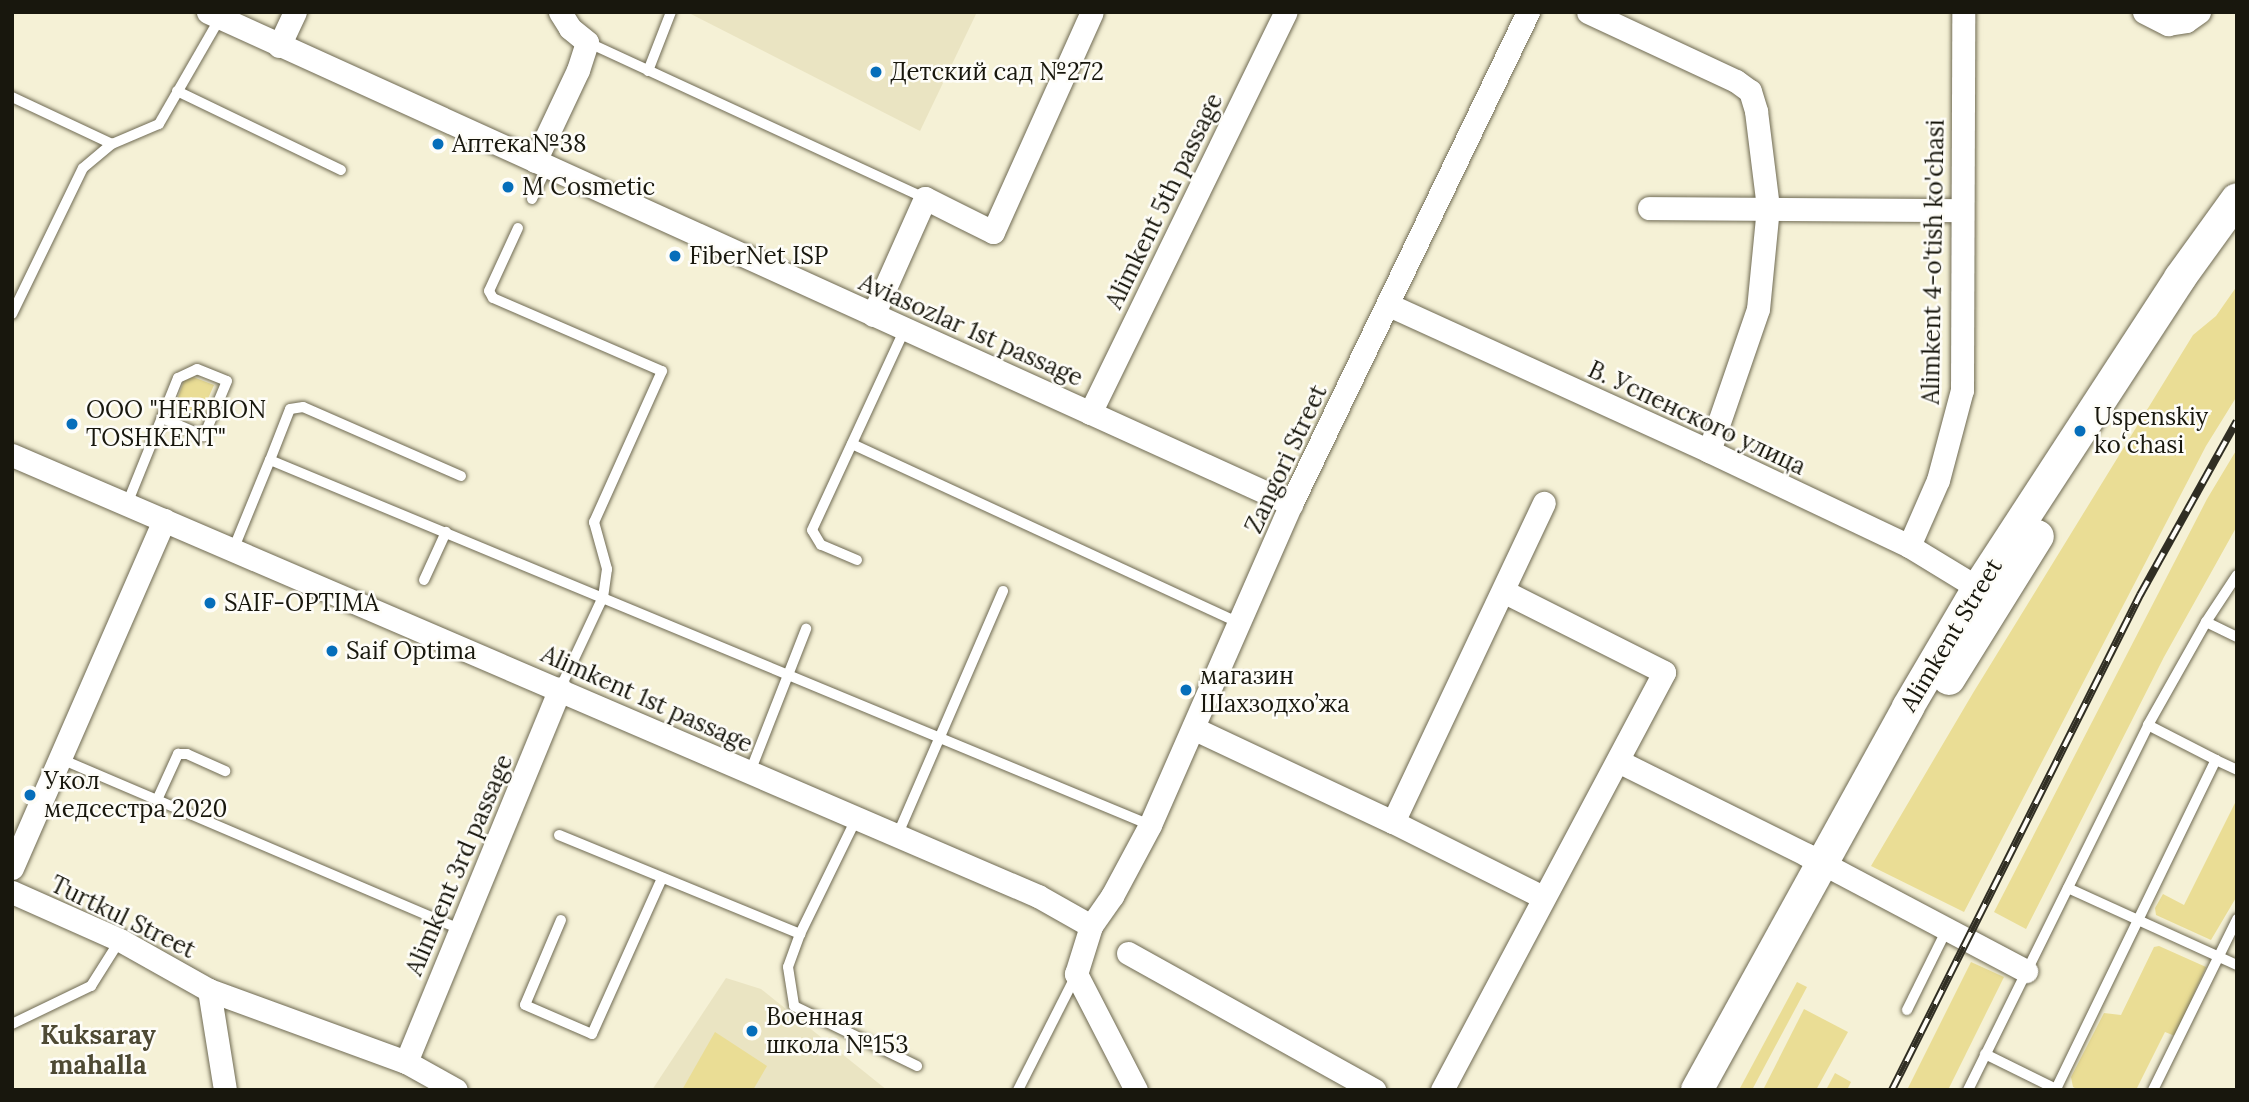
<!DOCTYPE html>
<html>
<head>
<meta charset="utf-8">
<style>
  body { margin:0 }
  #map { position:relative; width:2249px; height:1102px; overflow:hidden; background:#f5f1d6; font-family:Lora,serif }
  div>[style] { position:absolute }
  .built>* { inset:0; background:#eae4c2 }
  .green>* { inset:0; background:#eadd95 }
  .roads { filter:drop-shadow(0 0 2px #6f6a53) drop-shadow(0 0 2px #6f6a53) }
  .lane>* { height:10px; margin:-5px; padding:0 5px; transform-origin:5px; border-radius:5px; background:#fff }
  .street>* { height:23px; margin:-11.5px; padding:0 11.5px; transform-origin:11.5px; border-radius:11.5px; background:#fff }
  .secondary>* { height:32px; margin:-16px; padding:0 16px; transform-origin:16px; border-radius:16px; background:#fff }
  .rail>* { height:8px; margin-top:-4px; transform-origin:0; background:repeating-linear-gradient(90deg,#fefdf8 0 16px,#302e23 0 32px); box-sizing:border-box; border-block:2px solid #302e23 }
  .dots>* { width:19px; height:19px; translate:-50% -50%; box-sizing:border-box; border:4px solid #fefdf8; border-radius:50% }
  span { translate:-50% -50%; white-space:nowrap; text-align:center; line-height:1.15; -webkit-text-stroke:5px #fefdf8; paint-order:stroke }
  .poi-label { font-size:24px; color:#18170d }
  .left { translate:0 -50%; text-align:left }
  .street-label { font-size:24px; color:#18170d }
  .neighbourhood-label { font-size:26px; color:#4e4a34; font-weight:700 }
  .frame { position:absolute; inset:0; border:14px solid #18170d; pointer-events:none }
</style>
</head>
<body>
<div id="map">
  <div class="built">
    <div style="clip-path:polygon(687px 12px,977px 12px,920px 131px)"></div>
    <div style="clip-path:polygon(726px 978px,761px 989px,887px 1090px,652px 1090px)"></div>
  </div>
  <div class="green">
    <div style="clip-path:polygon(2237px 286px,2237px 396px,2206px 446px,1964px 912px,1871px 866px,1973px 693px,2193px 335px,2216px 316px)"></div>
    <div style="clip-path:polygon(193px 377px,214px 385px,198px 421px,183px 415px,187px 404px,177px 400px,184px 381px)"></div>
    <div style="clip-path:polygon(2237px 449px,2237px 526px,2164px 657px,2026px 929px,1994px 912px,2207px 499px)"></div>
    <div style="clip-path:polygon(2237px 799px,2237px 896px,2211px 940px,2156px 915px,2155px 908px,2163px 894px,2184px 905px)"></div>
    <div style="clip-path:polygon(2159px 946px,2206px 967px,2175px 1036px,2165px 1032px,2136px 1090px,2079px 1090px,2073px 1087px,2071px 1077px,2104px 1013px,2121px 1015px,2154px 947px)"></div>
    <div style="clip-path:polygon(1971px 962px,2004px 977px,1948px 1090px,1907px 1090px)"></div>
    <div style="clip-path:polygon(1797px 982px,1807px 987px,1752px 1090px,1739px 1090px)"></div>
    <div style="clip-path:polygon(1804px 1009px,1848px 1032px,1816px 1090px,1763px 1090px)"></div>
    <div style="clip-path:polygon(715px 1032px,767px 1066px,753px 1090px,682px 1090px)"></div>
    <div style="clip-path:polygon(1835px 1073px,1851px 1082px,1847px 1090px,1826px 1090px)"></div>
  </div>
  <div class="roads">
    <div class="lane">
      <div style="left:587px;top:42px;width:372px;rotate:24.8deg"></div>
      <div style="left:648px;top:71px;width:63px;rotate:-68.7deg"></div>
      <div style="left:177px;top:91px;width:182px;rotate:25.7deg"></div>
      <div style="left:12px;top:97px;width:110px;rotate:25.2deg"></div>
      <div style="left:532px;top:199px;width:35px;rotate:-65deg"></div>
      <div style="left:518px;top:228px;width:69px;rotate:114.7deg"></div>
      <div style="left:489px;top:291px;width:8px;rotate:60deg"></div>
      <div style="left:493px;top:298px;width:184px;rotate:23.4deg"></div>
      <div style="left:662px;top:371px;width:166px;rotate:114.2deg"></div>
      <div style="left:594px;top:522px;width:49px;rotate:74.5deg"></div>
      <div style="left:607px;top:569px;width:28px;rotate:98deg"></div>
      <div style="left:603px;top:597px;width:102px;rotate:115.1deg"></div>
      <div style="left:12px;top:314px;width:162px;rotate:-64.1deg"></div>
      <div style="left:83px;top:168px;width:38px;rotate:-40deg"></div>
      <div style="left:112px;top:144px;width:51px;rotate:-23.1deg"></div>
      <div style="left:159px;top:124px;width:122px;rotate:-60.1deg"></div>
      <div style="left:852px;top:444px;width:427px;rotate:24.8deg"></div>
      <div style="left:461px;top:476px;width:172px;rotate:-156.4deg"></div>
      <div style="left:303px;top:407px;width:13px;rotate:171deg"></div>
      <div style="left:290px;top:409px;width:55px;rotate:111.4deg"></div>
      <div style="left:270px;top:460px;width:953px;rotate:22.53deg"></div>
      <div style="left:127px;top:504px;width:136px;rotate:-68deg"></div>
      <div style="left:178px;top:378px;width:21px;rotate:-25deg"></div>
      <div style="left:197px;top:369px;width:32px;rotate:22deg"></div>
      <div style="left:227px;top:381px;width:60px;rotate:112.7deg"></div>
      <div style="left:204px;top:436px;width:46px;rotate:-156.8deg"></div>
      <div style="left:233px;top:550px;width:97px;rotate:-67.7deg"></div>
      <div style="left:857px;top:560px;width:39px;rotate:-157deg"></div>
      <div style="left:821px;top:545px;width:17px;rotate:-121deg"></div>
      <div style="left:812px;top:530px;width:221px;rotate:-65.2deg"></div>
      <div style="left:424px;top:580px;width:53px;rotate:-65.4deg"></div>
      <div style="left:2206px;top:622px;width:34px;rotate:26deg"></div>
      <div style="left:2148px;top:725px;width:76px;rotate:27.2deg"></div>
      <div style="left:61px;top:759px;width:434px;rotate:23.1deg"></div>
      <div style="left:750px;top:772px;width:154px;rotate:-68.6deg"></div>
      <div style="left:157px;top:800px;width:51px;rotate:-65.5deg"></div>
      <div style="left:178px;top:754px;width:9px"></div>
      <div style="left:187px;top:754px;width:42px;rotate:24.1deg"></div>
      <div style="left:559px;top:835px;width:261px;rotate:22.3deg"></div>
      <div style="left:800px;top:934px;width:128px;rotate:-64deg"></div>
      <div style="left:897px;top:836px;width:267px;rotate:-66.6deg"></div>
      <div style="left:2068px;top:888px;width:186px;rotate:24.5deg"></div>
      <div style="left:561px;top:920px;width:92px;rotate:113deg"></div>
      <div style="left:525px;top:1005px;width:73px;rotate:23.4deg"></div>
      <div style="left:592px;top:1034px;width:171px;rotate:-65.8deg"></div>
      <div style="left:800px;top:934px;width:35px;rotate:110deg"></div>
      <div style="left:788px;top:967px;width:39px;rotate:81deg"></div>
      <div style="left:794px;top:1006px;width:137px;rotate:26deg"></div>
      <div style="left:1907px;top:1010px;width:88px;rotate:-63.7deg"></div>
      <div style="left:12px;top:1024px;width:88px;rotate:-25.7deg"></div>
      <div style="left:91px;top:986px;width:54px;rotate:-57.8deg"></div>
      <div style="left:1985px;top:1054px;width:81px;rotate:26.3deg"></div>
      <div style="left:2056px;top:1089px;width:366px;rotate:-64.1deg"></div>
      <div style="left:2216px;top:760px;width:23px;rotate:25deg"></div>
      <div style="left:1018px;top:1090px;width:127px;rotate:-63.2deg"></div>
      <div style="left:1968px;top:1090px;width:407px;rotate:-63.7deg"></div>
      <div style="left:2148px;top:725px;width:118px;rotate:-60.6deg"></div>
      <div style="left:2206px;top:622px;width:56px;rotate:-56.6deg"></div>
      <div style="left:2153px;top:1090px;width:191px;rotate:-63.8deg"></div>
    </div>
    <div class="street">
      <div style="left:208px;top:12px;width:1190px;rotate:24.43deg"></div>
      <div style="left:1588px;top:12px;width:163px;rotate:25deg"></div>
      <div style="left:1736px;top:81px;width:17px;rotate:36deg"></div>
      <div style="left:1750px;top:91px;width:21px;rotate:73deg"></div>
      <div style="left:1756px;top:111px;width:97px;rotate:82.9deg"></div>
      <div style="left:1768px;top:207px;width:102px;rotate:95.6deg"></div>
      <div style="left:1758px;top:309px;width:150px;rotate:109deg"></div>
      <div style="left:2144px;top:12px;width:27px;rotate:27deg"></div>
      <div style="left:2168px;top:24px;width:18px;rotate:-9deg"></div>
      <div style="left:2186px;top:21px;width:16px;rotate:-35deg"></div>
      <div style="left:279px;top:46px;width:38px;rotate:-65deg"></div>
      <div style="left:535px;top:161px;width:101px;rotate:-64.7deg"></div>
      <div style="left:578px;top:70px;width:29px;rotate:-72deg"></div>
      <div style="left:587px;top:42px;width:22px;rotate:-141deg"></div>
      <div style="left:570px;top:28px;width:19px;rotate:-122deg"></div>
      <div style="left:1649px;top:208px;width:311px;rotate:0.4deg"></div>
      <div style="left:1389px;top:305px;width:352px;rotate:24.5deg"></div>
      <div style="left:1709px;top:451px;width:221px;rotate:25.4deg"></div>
      <div style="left:1909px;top:546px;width:81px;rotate:31.3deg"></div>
      <div style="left:873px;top:315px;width:128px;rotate:-66deg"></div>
      <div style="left:925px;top:198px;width:76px;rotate:26.6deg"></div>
      <div style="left:993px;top:232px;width:241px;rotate:-65.8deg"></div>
      <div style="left:1090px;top:413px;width:446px;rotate:-64deg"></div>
      <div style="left:12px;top:455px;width:1117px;rotate:23.26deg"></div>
      <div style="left:1038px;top:896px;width:61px;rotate:29.5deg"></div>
      <div style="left:1909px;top:546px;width:72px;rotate:-66.3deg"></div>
      <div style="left:1938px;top:480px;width:93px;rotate:-75.1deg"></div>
      <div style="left:1962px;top:390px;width:378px;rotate:-89.8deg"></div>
      <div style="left:1195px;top:729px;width:219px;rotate:25.2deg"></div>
      <div style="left:1393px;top:822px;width:168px;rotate:26.6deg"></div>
      <div style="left:1618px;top:761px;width:211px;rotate:26.4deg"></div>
      <div style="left:1807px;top:855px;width:248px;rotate:27.9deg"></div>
      <div style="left:1393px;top:822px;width:353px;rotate:-64.7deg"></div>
      <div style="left:12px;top:868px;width:380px;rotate:-66.4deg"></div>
      <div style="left:12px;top:892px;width:118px;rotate:24deg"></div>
      <div style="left:120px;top:940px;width:102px;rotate:29.3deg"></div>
      <div style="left:209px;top:990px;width:210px;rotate:20.1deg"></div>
      <div style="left:406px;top:1062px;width:57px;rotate:29.2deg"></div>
      <div style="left:1128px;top:953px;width:282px;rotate:29.1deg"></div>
      <div style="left:209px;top:990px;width:101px;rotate:80.9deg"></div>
      <div style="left:406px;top:1062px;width:404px;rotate:-67.6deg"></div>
      <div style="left:1136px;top:1090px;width:131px;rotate:-117.3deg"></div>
      <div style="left:1076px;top:974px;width:50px;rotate:-72.6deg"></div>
      <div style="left:1091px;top:926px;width:37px;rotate:-55deg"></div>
      <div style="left:1112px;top:896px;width:81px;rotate:-61.8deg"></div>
      <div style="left:1150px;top:825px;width:351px;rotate:-66.3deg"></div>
      <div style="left:1291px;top:504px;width:546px;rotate:-64.28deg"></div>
      <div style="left:1442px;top:1090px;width:473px;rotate:-62deg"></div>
      <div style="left:1664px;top:672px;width:180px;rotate:-153.3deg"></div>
    </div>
    <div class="secondary">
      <div style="left:1949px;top:679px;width:168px;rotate:-58.1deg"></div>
      <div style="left:1697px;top:1090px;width:437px;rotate:-61.1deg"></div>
      <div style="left:1908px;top:707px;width:138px;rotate:-59.5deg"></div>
      <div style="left:1978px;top:588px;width:370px;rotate:-56.9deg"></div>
      <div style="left:2180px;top:278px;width:97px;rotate:-54.2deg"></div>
    </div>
  </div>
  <div class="rail">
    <div style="left:1892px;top:1090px;width:554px;rotate:-63.39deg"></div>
    <div style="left:2140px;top:595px;width:199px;rotate:-60.9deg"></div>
  </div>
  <div class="dots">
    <div style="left:876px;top:72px;background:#066eba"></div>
    <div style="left:438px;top:144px;background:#066eba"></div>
    <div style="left:508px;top:187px;background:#066eba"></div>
    <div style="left:675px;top:256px;background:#066eba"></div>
    <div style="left:72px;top:424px;background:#066eba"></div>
    <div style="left:2080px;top:431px;background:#066eba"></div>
    <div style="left:210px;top:603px;background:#066eba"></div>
    <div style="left:332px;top:651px;background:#066eba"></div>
    <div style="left:1186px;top:690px;background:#066eba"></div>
    <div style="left:30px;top:795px;background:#066eba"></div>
    <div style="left:752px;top:1031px;background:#066eba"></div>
  </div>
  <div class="poi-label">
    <span class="left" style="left:890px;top:72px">Детский сад №272</span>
    <span class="left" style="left:452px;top:144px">Аптека№38</span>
    <span class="left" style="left:522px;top:187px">M Cosmetic</span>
    <span class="left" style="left:689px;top:256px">FiberNet ISP</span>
    <span class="left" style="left:86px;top:424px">ООО "HERBION<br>TOSHKENT"</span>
    <span class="left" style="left:2094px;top:431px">Uspenskiy<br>koʻchasi</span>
    <span class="left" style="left:224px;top:603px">SAIF-OPTIMA</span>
    <span class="left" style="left:346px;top:651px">Saif Optima</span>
    <span class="left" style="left:1200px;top:690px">магазин<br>Шахзодхо’жа</span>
    <span class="left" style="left:44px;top:795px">Укол<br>медсестра 2020</span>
    <span class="left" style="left:766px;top:1031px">Военная<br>школа №153</span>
  </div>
  <div class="street-label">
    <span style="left:1164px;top:201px;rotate:-64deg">Alimkent 5th passage</span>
    <span style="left:1933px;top:262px;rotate:-89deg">Alimkent 4-o'tish ko'chasi</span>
    <span style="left:971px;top:330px;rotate:24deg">Aviasozlar 1st passage</span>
    <span style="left:1697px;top:418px;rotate:25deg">В. Успенского улица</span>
    <span style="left:1286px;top:459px;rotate:-65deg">Zangori Street</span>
    <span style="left:1951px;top:635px;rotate:-59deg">Alimkent Street</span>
    <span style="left:647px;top:699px;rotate:24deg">Alimkent 1st passage</span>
    <span style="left:459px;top:865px;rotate:-67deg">Alimkent 3rd passage</span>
    <span style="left:123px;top:917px;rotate:26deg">Turtkul Street</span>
  </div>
  <div class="neighbourhood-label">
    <span style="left:98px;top:1050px">Kuksaray<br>mahalla</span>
  </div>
  <div class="frame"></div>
</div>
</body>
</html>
